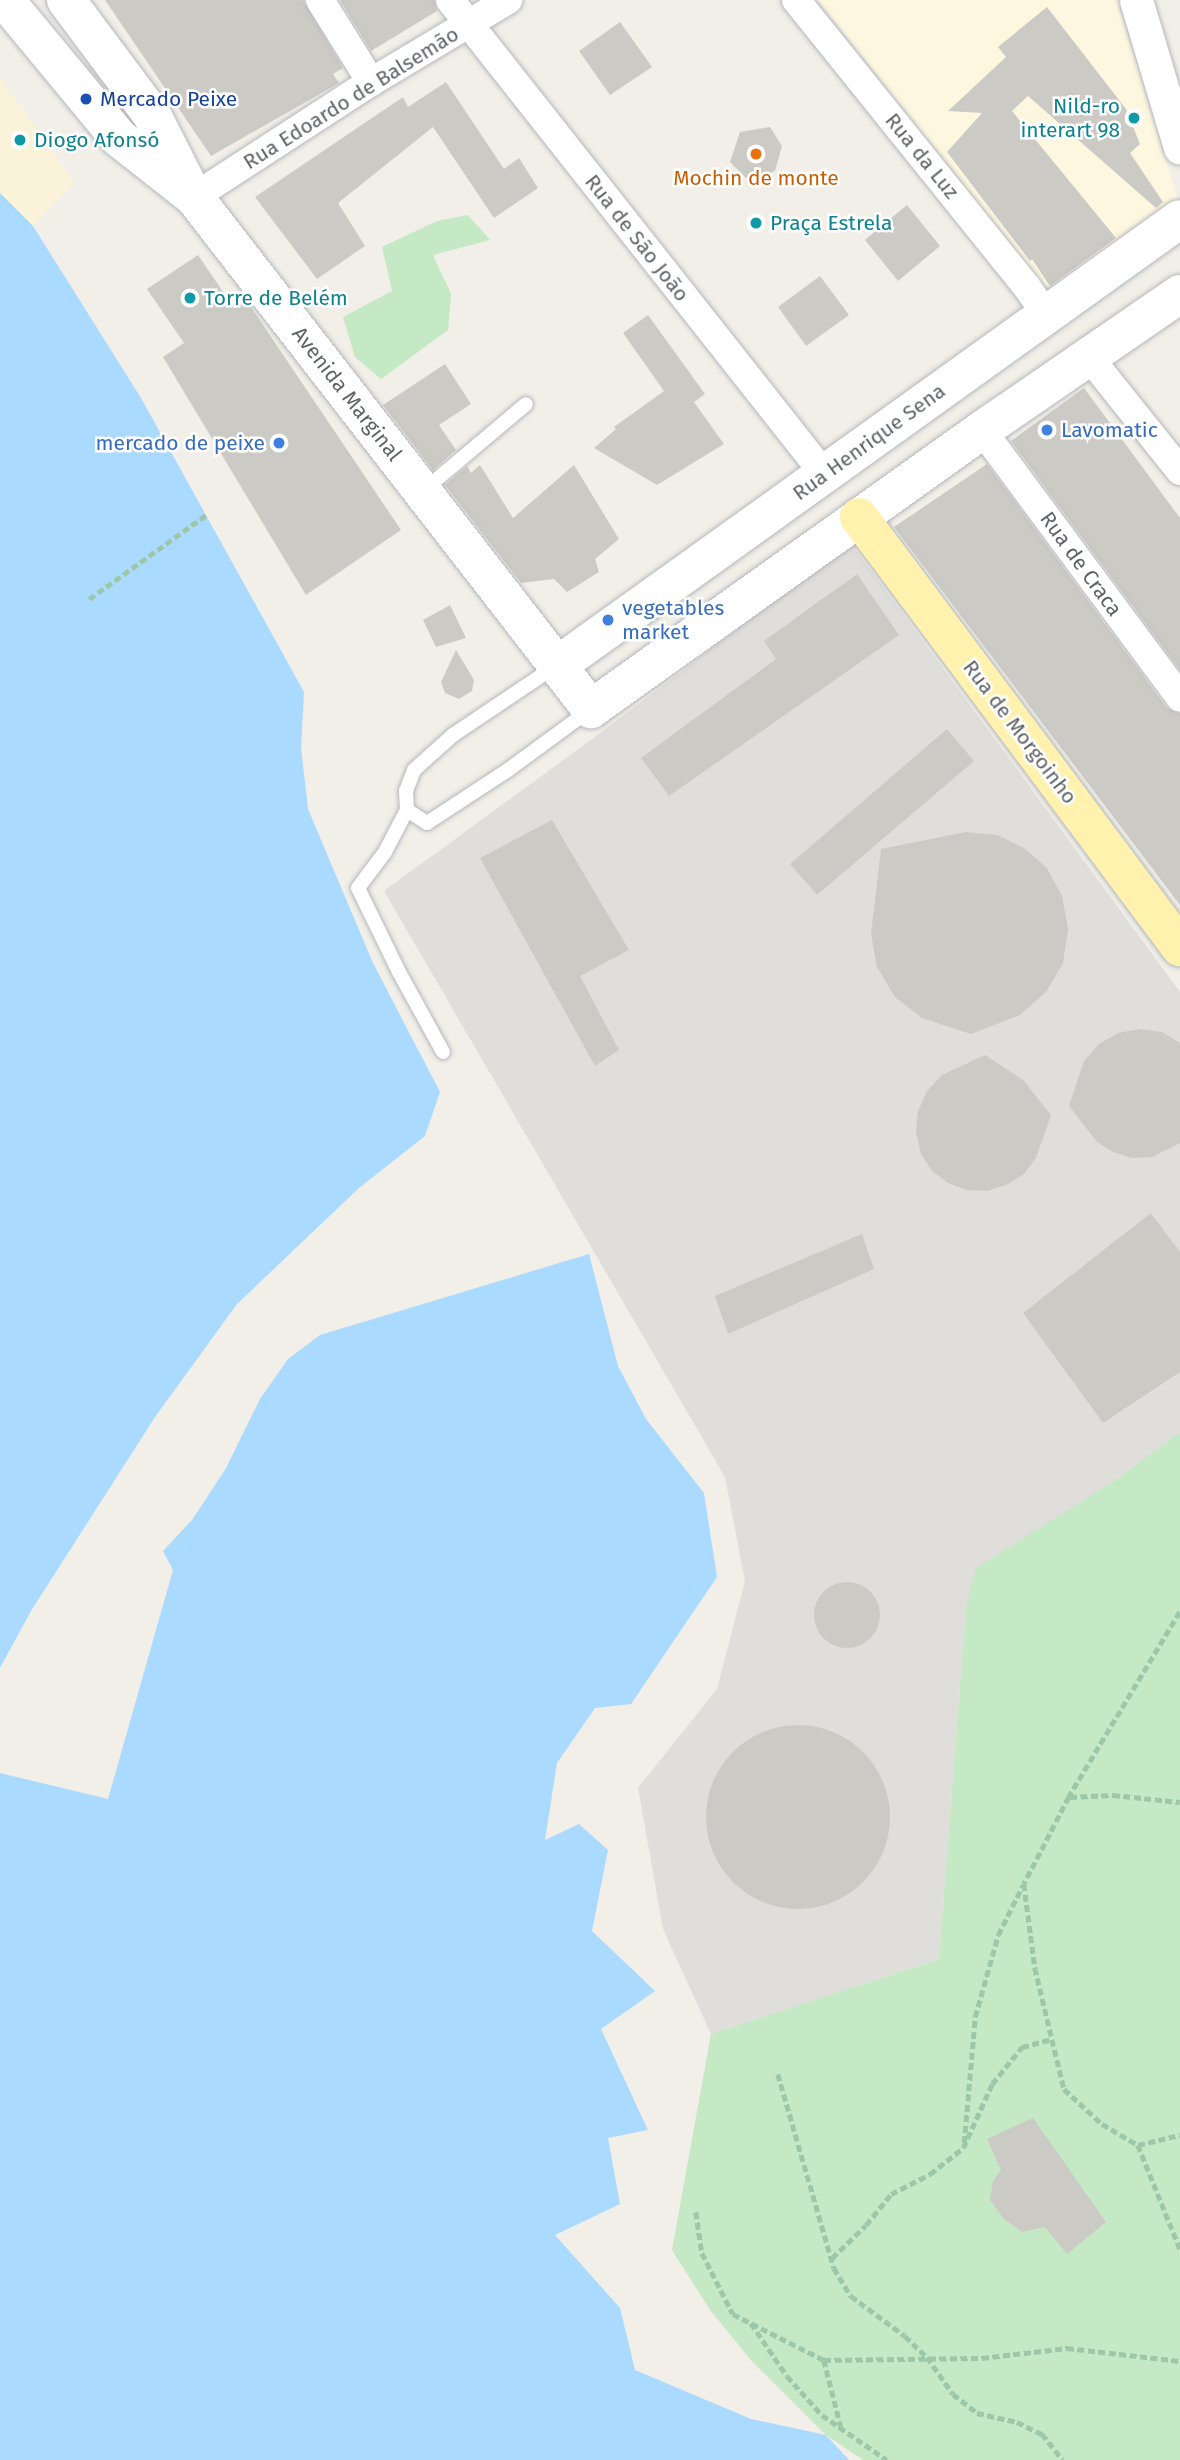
<!DOCTYPE html>
<html>
<head>
<meta charset="utf-8">
<style>
  body { margin:0 }
  #map { position:relative; width:1180px; height:2460px; overflow:hidden; background:#f1efe8; font-family:"Fira Sans",sans-serif }
  div>[style] { position:absolute }
  .commercial>* { inset:0; background:#fef7e0 }
  .industrial>* { inset:0; background:#e0deda }
  .green>* { inset:0; background:#c5e8c5 }
  .sand>* { inset:0; background:#fbf3d9 }
  .water>* { inset:0; background:#aadaff }
  .building>* { inset:0; background:#cccac5 }
  .round { border-radius:50% }
  .path>* { height:4.5px; margin-top:-2.25px; transform-origin:0; background:repeating-linear-gradient(90deg,#9cc7a9 0 7px,transparent 0 10.5px) }
  .roads { filter:drop-shadow(0 0 2px #b5b8bc) drop-shadow(0 0 2px #b5b8bc) }
  .service>* { height:14px; margin:-7px; padding:0 7px; transform-origin:7px; border-radius:7px; background:#fff }
  .minor>* { height:28px; margin:-14px; padding:0 14px; transform-origin:14px; border-radius:14px; background:#fff }
  .tertiary>* { height:33px; margin:-16.5px; padding:0 16.5px; transform-origin:16.5px; border-radius:16.5px; background:#fff }
  .secondary>* { height:38px; margin:-19px; padding:0 19px; transform-origin:19px; border-radius:19px; background:#fff }
  .primary>* { height:38px; margin:-19px; padding:0 19px; transform-origin:19px; border-radius:19px; background:#fff2af }
  .dots>* { width:19px; height:19px; translate:-50% -50%; box-sizing:border-box; border:4px solid #fff; border-radius:50% }
  span { translate:-50% -50%; white-space:nowrap; text-align:center; line-height:1.15; -webkit-text-stroke:5px #fff; paint-order:stroke }
  .street-label { font-size:21px; color:#5f6368 }
  .transit-label { font-size:21px; color:#164399 }
  .left { translate:0 -50%; text-align:left }
  .culture-label { font-size:21px; color:#0d838f }
  .right { translate:-100% -50%; text-align:right }
  .food-label { font-size:21px; color:#c56008 }
  .shop-label { font-size:21px; color:#366cbe }
</style>
</head>
<body>
<div id="map">
  <div class="commercial">
    <div style="clip-path:polygon(818px 0,1117px 0,1178px 200px,1045px 289px)"></div>
  </div>
  <div class="industrial">
    <div style="clip-path:polygon(851px 543px,1180px 992px,1180px 1432px,1115px 1480px,966px 1607px,939px 1959px,711px 2034px,663px 1929px,638px 1788px,717px 1689px,745px 1581px,725px 1477px,384px 891px,592px 739px)"></div>
  </div>
  <div class="green">
    <div style="clip-path:polygon(468px 215px,490px 240px,433px 255px,451px 294px,448px 330px,381px 379px,355px 357px,343px 317px,392px 291px,382px 247px,437px 221px)"></div>
    <div style="clip-path:polygon(1180px 1432px,1180px 2460px,863px 2460px,826px 2435px,750px 2359px,710px 2310px,672px 2250px,711px 2034px,939px 1959px,966px 1607px,976px 1568px,1115px 1480px)"></div>
  </div>
  <div class="sand">
    <div style="clip-path:polygon(0 78px,75px 183px,33px 226px,0 193px)"></div>
  </div>
  <div class="water">
    <div style="clip-path:polygon(0 193px,33px 226px,141px 398px,304px 692px,301px 748px,308px 809px,373px 963px,440px 1092px,425px 1136px,359px 1188px,237px 1304px,155px 1417px,31px 1611px,0 1668px)"></div>
    <div style="clip-path:polygon(589px 1254px,618px 1366px,646px 1419px,704px 1493px,717px 1577px,631px 1704px,595px 1708px,557px 1763px,545px 1840px,579px 1824px,608px 1850px,592px 1931px,655px 1991px,601px 2029px,648px 2130px,608px 2138px,620px 2204px,555px 2235px,620px 2308px,635px 2370px,751px 2419px,826px 2435px,849px 2460px,0 2460px,0 1773px,108px 1799px,173px 1570px,163px 1551px,192px 1520px,225px 1470px,260px 1399px,288px 1359px,320px 1335px)"></div>
  </div>
  <div class="building">
    <div style="clip-path:polygon(105px 0,303px 0,343px 68px,333px 74px,339px 83px,211px 156px)"></div>
    <div style="clip-path:polygon(340px 0,434px 0,437px 11px,371px 51px)"></div>
    <div style="clip-path:polygon(1047px 7px,1126px 109px,1140px 144px,1130px 153px,1163px 202px,1156px 208px,1028px 96px,1012px 111px,1116px 238px,1050px 286px,1032px 259px,1030px 261px,947px 152px,982px 113px,948px 111px,1006px 57px,998px 47px)"></div>
    <div style="clip-path:polygon(620px 22px,652px 67px,610px 95px,579px 51px)"></div>
    <div style="clip-path:polygon(446px 82px,504px 169px,519px 158px,538px 188px,494px 218px,433px 127px,338px 203px,365px 246px,317px 279px,255px 197px,403px 97px,408px 107px)"></div>
    <div style="clip-path:polygon(770px 127px,782px 146px,775px 171px,749px 181px,730px 162px,740px 132px)"></div>
    <div style="clip-path:polygon(907px 205px,940px 246px,898px 281px,865px 240px)"></div>
    <div style="clip-path:polygon(198px 255px,234px 308px,247px 301px,401px 530px,306px 595px,163px 357px,184px 343px,147px 289px)"></div>
    <div style="clip-path:polygon(820px 276px,849px 315px,806px 346px,778px 307px)"></div>
    <div style="clip-path:polygon(648px 315px,705px 394px,694px 402px,724px 444px,657px 485px,594px 448px,616px 429px,614px 427px,664px 391px,623px 333px)"></div>
    <div style="clip-path:polygon(445px 364px,471px 404px,439px 425px,456px 450px,433px 470px,383px 405px)"></div>
    <div style="clip-path:polygon(1084px 388px,1180px 518px,1180px 670px,1011px 441px)"></div>
    <div style="clip-path:polygon(987px 464px,1167px 708px,1180px 714px,1180px 905px,894px 527px)"></div>
    <div style="clip-path:polygon(480px 465px,513px 518px,574px 465px,619px 539px,595px 559px,599px 572px,567px 592px,554px 579px,521px 583px,445px 485px,467px 466px,471px 473px)"></div>
    <div style="clip-path:polygon(857px 574px,899px 635px,669px 796px,641px 758px,776px 659px,764px 641px)"></div>
    <div style="clip-path:polygon(450px 605px,466px 638px,436px 647px,423px 620px)"></div>
    <div style="clip-path:polygon(456px 650px,474px 680px,472px 691px,459px 699px,445px 693px,441px 682px)"></div>
    <div style="clip-path:polygon(947px 729px,974px 761px,817px 895px,790px 864px)"></div>
    <div style="clip-path:polygon(552px 820px,629px 950px,580px 976px,619px 1050px,595px 1066px,480px 858px)"></div>
    <div style="clip-path:polygon(966px 832px,997px 835px,1024px 848px,1047px 868px,1062px 896px,1068px 929px,1063px 963px,1046px 992px,1020px 1015px,971px 1034px,922px 1018px,895px 997px,877px 967px,871px 934px,881px 849px)"></div>
    <div style="clip-path:polygon(1140px 1029px,1162px 1032px,1180px 1043px,1180px 1143px,1152px 1157px,1132px 1158px,1113px 1152px,1097px 1142px,1069px 1106px,1084px 1061px,1099px 1044px,1118px 1033px)"></div>
    <div style="clip-path:polygon(985px 1055px,1023px 1080px,1051px 1115px,1036px 1158px,1023px 1175px,1006px 1185px,987px 1191px,967px 1190px,948px 1183px,932px 1171px,921px 1154px,916px 1132px,918px 1111px,927px 1091px,942px 1075px)"></div>
    <div style="clip-path:polygon(1151px 1213px,1180px 1252px,1180px 1372px,1103px 1423px,1023px 1313px)"></div>
    <div style="clip-path:polygon(862px 1234px,874px 1269px,728px 1334px,715px 1296px)"></div>
    <div class="round" style="left:814px;top:1582px;width:66px;height:66px"></div>
    <div class="round" style="left:706px;top:1725px;width:184px;height:184px"></div>
    <div style="clip-path:polygon(1033px 2118px,1106px 2222px,1067px 2254px,1045px 2227px,1022px 2232px,1004px 2219px,990px 2200px,993px 2181px,1001px 2170px,987px 2139px)"></div>
  </div>
  <div class="path">
    <div style="left:89px;top:599px;width:144px;rotate:-35.7deg"></div>
    <div style="left:1180px;top:1612px;width:216px;rotate:121deg"></div>
    <div style="left:1069px;top:1797px;width:98px;rotate:117.3deg"></div>
    <div style="left:1024px;top:1884px;width:85px;rotate:82.5deg"></div>
    <div style="left:1035px;top:1968px;width:124px;rotate:76.5deg"></div>
    <div style="left:1064px;top:2089px;width:52px;rotate:42.6deg"></div>
    <div style="left:1102px;top:2124px;width:42px;rotate:30.3deg"></div>
    <div style="left:1138px;top:2145px;width:43px;rotate:-13.4deg"></div>
    <div style="left:1070px;top:1797px;width:43px;rotate:-2.7deg"></div>
    <div style="left:1113px;top:1795px;width:67px;rotate:6deg"></div>
    <div style="left:778px;top:2074px;width:202px;rotate:73.9deg"></div>
    <div style="left:834px;top:2268px;width:33px;rotate:59deg"></div>
    <div style="left:851px;top:2296px;width:67px;rotate:36.5deg"></div>
    <div style="left:905px;top:2336px;width:30px;rotate:44deg"></div>
    <div style="left:927px;top:2357px;width:45px;rotate:54.9deg"></div>
    <div style="left:953px;top:2394px;width:31px;rotate:38deg"></div>
    <div style="left:977px;top:2413px;width:41px;rotate:12.7deg"></div>
    <div style="left:1017px;top:2422px;width:28px;rotate:26deg"></div>
    <div style="left:1042px;top:2434px;width:33px;rotate:51deg"></div>
    <div style="left:964px;top:2143px;width:126px;rotate:-85deg"></div>
    <div style="left:975px;top:2017px;width:85px;rotate:-74.3deg"></div>
    <div style="left:998px;top:1935px;width:56px;rotate:-63.4deg"></div>
    <div style="left:1138px;top:2145px;width:112px;rotate:68deg"></div>
    <div style="left:696px;top:2212px;width:41px;rotate:81.7deg"></div>
    <div style="left:702px;top:2253px;width:68px;rotate:63.1deg"></div>
    <div style="left:733px;top:2314px;width:102px;rotate:26.8deg"></div>
    <div style="left:824px;top:2360px;width:158px;rotate:-0.7deg"></div>
    <div style="left:982px;top:2358px;width:86px;rotate:-6.7deg"></div>
    <div style="left:1067px;top:2348px;width:114px;rotate:6.6deg"></div>
    <div style="left:832px;top:2258px;width:47px;rotate:-44.1deg"></div>
    <div style="left:866px;top:2225px;width:40px;rotate:-51deg"></div>
    <div style="left:891px;top:2194px;width:44px;rotate:-27.1deg"></div>
    <div style="left:930px;top:2174px;width:42px;rotate:-38.2deg"></div>
    <div style="left:963px;top:2148px;width:70px;rotate:-65.6deg"></div>
    <div style="left:992px;top:2084px;width:48px;rotate:-51deg"></div>
    <div style="left:1022px;top:2047px;width:31px;rotate:-15deg"></div>
    <div style="left:751px;top:2323px;width:64px;rotate:55.8deg"></div>
    <div style="left:787px;top:2376px;width:52px;rotate:48.1deg"></div>
    <div style="left:822px;top:2415px;width:79px;rotate:34.7deg"></div>
    <div style="left:824px;top:2360px;width:69px;rotate:75.8deg"></div>
  </div>
  <div class="roads">
    <div class="service">
      <div style="left:424px;top:490px;width:133px;rotate:-40.1deg"></div>
      <div style="left:407px;top:810px;width:24px;rotate:33deg"></div>
      <div style="left:427px;top:823px;width:97px;rotate:-33.2deg"></div>
      <div style="left:508px;top:770px;width:103px;rotate:-36.3deg"></div>
      <div style="left:443px;top:1052px;width:91px;rotate:-118.8deg"></div>
      <div style="left:399px;top:972px;width:93px;rotate:-116deg"></div>
      <div style="left:358px;top:888px;width:45px;rotate:-53.1deg"></div>
      <div style="left:385px;top:852px;width:47px;rotate:-62.4deg"></div>
      <div style="left:407px;top:810px;width:19px;rotate:-93deg"></div>
      <div style="left:406px;top:791px;width:22px;rotate:-69deg"></div>
      <div style="left:414px;top:770px;width:52px;rotate:-41.9deg"></div>
      <div style="left:453px;top:735px;width:125px;rotate:-33.9deg"></div>
    </div>
    <div class="minor">
      <div style="left:320px;top:0;width:97px;rotate:58.1deg"></div>
      <div style="left:450px;top:0;width:605px;rotate:51.71deg"></div>
      <div style="left:796px;top:0;width:368px;rotate:51.2deg"></div>
      <div style="left:1027px;top:287px;width:32px;rotate:56deg"></div>
      <div style="left:194px;top:197px;width:211px;rotate:-33deg"></div>
      <div style="left:371px;top:82px;width:160px;rotate:-30.9deg"></div>
      <div style="left:1089px;top:357px;width:146px;rotate:51.4deg"></div>
      <div style="left:982px;top:430px;width:333px;rotate:53.5deg"></div>
    </div>
    <div class="tertiary">
      <div style="left:1136px;top:0;width:154px;rotate:73.4deg"></div>
    </div>
    <div class="secondary">
      <div style="left:5px;top:0;width:179px;rotate:50.4deg"></div>
      <div style="left:119px;top:138px;width:95px;rotate:38.2deg"></div>
      <div style="left:194px;top:197px;width:648px;rotate:52.21deg"></div>
      <div style="left:591px;top:709px;width:480px;rotate:-35.5deg"></div>
      <div style="left:982px;top:430px;width:240px;rotate:-34.5deg"></div>
      <div style="left:66px;top:0;width:144px;rotate:53.2deg"></div>
      <div style="left:152px;top:115px;width:80px;rotate:63.1deg"></div>
      <div style="left:558px;top:665px;width:765px;rotate:-35.64deg"></div>
    </div>
    <div class="primary">
      <div style="left:859px;top:517px;width:537px;rotate:53.26deg"></div>
    </div>
  </div>
  <div class="dots">
    <div style="left:86px;top:99px;background:#1a4fb4"></div>
    <div style="left:1134px;top:118px;background:#0f9aa8"></div>
    <div style="left:20px;top:140px;background:#0f9aa8"></div>
    <div style="left:756px;top:154px;background:#e8710a"></div>
    <div style="left:756px;top:223px;background:#0f9aa8"></div>
    <div style="left:190px;top:298px;background:#0f9aa8"></div>
    <div style="left:1047px;top:430px;background:#3f7fe0"></div>
    <div style="left:279px;top:443px;background:#3f7fe0"></div>
    <div style="left:608px;top:620px;background:#3f7fe0"></div>
  </div>
  <div class="street-label">
    <span style="left:351px;top:98px;rotate:-32deg">Rua Edoardo de Balsemão</span>
    <span style="left:922px;top:156px;rotate:51deg">Rua da Luz</span>
    <span style="left:637px;top:238px;rotate:52deg">Rua de São João</span>
    <span style="left:347px;top:394px;rotate:52deg">Avenida Marginal</span>
    <span style="left:869px;top:442px;rotate:-36deg">Rua Henrique Sena</span>
    <span style="left:1081px;top:564px;rotate:54deg">Rua de Craca</span>
    <span style="left:1020px;top:732px;rotate:53deg">Rua de Morgoinho</span>
  </div>
  <div class="transit-label">
    <span class="left" style="left:100px;top:99px">Mercado Peixe</span>
  </div>
  <div class="culture-label">
    <span class="right" style="left:1120px;top:118px">Nild-ro<br>interart 98</span>
    <span class="left" style="left:34px;top:140px">Diogo Afonsó</span>
    <span class="left" style="left:770px;top:223px">Praça Estrela</span>
    <span class="left" style="left:204px;top:298px">Torre de Belém</span>
  </div>
  <div class="food-label">
    <span style="left:756px;top:178px">Mochin de monte</span>
  </div>
  <div class="shop-label">
    <span class="left" style="left:1061px;top:430px">Lavomatic</span>
    <span class="right" style="left:265px;top:443px">mercado de peixe</span>
    <span class="left" style="left:622px;top:620px">vegetables<br>market</span>
  </div>
</div>
</body>
</html>
